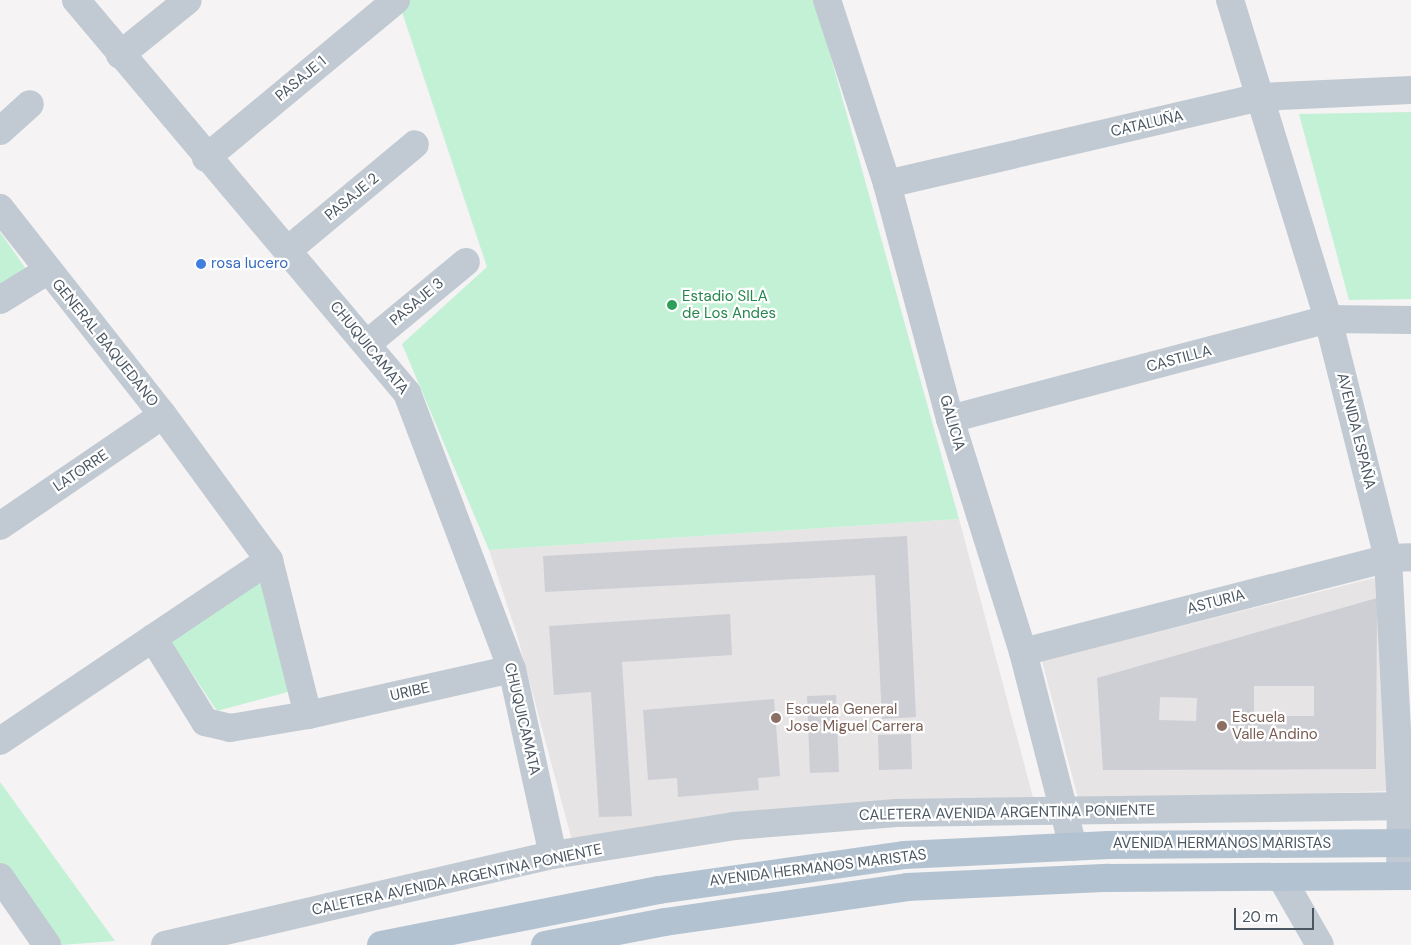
<!DOCTYPE html>
<html>
<head>
<meta charset="utf-8">
<style>
  body { margin:0 }
  #map { position:relative; width:1411px; height:945px; overflow:hidden; background:#f5f3f3; font-family:"DM Sans",sans-serif }
  div>[style] { position:absolute }
  .education>* { inset:0; background:#e6e4e5 }
  .green>* { inset:0; background:#c3f1d5 }
  .building>* { inset:0; background:#cdcfd5 }
  .minor>* { height:28px; margin:-14px; padding:0 14px; transform-origin:14px; border-radius:14px; background:#c1cad2 }
  .major>* { height:28px; margin:-14px; padding:0 14px; transform-origin:14px; border-radius:14px; background:#b3c2d1 }
  .dots>* { width:14px; height:14px; translate:-50% -50%; box-sizing:border-box; border:2px solid #fff; border-radius:50% }
  span { translate:-50% -50%; white-space:nowrap; text-align:center; line-height:1.15; -webkit-text-stroke:4.5px #fff; paint-order:stroke }
  .street-label { font-size:15px; color:#4a5661 }
  .shop-label { font-size:15px; color:#366cbe }
  .left { translate:0 -50%; text-align:left }
  .leisure-label { font-size:15px; color:#27864d }
  .education-label { font-size:15px; color:#785e54 }
  .scale { position:absolute; left:1234px; top:908px; width:80px; height:22px; box-sizing:border-box; border:2px solid #4a5661; border-top:0; padding-left:6px; font-size:15px; line-height:18px; white-space:nowrap; color:#4a5661; -webkit-text-stroke:4px #fff; paint-order:stroke }
</style>
</head>
<body>
<div id="map">
  <div class="education">
    <div style="clip-path:polygon(959px 519px,1034px 801px,574px 848px,517px 635px,489px 550px)"></div>
    <div style="clip-path:polygon(1382px 576px,1386px 791px,1079px 802px,1042px 661px)"></div>
  </div>
  <div class="green">
    <div style="clip-path:polygon(398px 0,815px 0,959px 519px,489px 550px,402px 344px,487px 267px)"></div>
    <div style="clip-path:polygon(1411px 112px,1411px 299px,1349px 300px,1299px 114px)"></div>
    <div style="clip-path:polygon(0 232px,26px 269px,0 285px)"></div>
    <div style="clip-path:polygon(264px 577px,288px 692px,217px 711px,171px 642px)"></div>
    <div style="clip-path:polygon(0 782px,115px 941px,60px 945px,0 862px)"></div>
  </div>
  <div class="building">
    <div style="clip-path:polygon(907px 536px,916px 717px,882px 719px,875px 575px,545px 592px,543px 556px)"></div>
    <div style="clip-path:polygon(evenodd,1377px 598px,1376px 769px,1103px 770px,1097px 678px,1377px 598px,1254px 686px,1314px 686px,1314px 716px,1254px 716px,1254px 686px,1377px 598px,1160px 697px,1197px 698px,1196px 721px,1159px 720px,1160px 697px)"></div>
    <div style="clip-path:polygon(730px 614px,732px 655px,622px 662px,632px 816px,599px 817px,591px 692px,554px 695px,549px 626px)"></div>
    <div style="clip-path:polygon(836px 695px,839px 772px,810px 773px,807px 696px)"></div>
    <div style="clip-path:polygon(774px 699px,780px 776px,758px 778px,759px 790px,678px 797px,677px 778px,648px 780px,643px 710px)"></div>
    <div style="clip-path:polygon(911px 734px,912px 769px,879px 770px,878px 735px)"></div>
  </div>
  <div class="minor">
    <div style="left:76px;top:0;width:514px;rotate:49.89deg"></div>
    <div style="left:407px;top:393px;width:295px;rotate:69.2deg"></div>
    <div style="left:512px;top:669px;width:190px;rotate:77.6deg"></div>
    <div style="left:827px;top:0;width:194px;rotate:71.9deg"></div>
    <div style="left:887px;top:184px;width:243px;rotate:75deg"></div>
    <div style="left:950px;top:419px;width:244px;rotate:72.6deg"></div>
    <div style="left:1023px;top:652px;width:201px;rotate:75.6deg"></div>
    <div style="left:1230px;top:0;width:334px;rotate:72.9deg"></div>
    <div style="left:1328px;top:319px;width:246px;rotate:75.9deg"></div>
    <div style="left:1388px;top:558px;width:248px;rotate:87deg"></div>
    <div style="left:1401px;top:806px;width:70px;rotate:90.8deg"></div>
    <div style="left:120px;top:55px;width:87px;rotate:-39deg"></div>
    <div style="left:0;top:131px;width:40px;rotate:-42deg"></div>
    <div style="left:206px;top:158px;width:247px;rotate:-39.7deg"></div>
    <div style="left:887px;top:184px;width:384px;rotate:-13.1deg"></div>
    <div style="left:1261px;top:97px;width:150px;rotate:-2.7deg"></div>
    <div style="left:0;top:208px;width:263px;rotate:51.8deg"></div>
    <div style="left:163px;top:415px;width:180px;rotate:53.8deg"></div>
    <div style="left:269px;top:560px;width:160px;rotate:75.9deg"></div>
    <div style="left:288px;top:250px;width:165px;rotate:-39.8deg"></div>
    <div style="left:0;top:300px;width:55px;rotate:-31.7deg"></div>
    <div style="left:368px;top:343px;width:127px;rotate:-39.6deg"></div>
    <div style="left:950px;top:419px;width:391px;rotate:-14.8deg"></div>
    <div style="left:1328px;top:319px;width:83px;rotate:0.7deg"></div>
    <div style="left:0;top:526px;width:197px;rotate:-34.3deg"></div>
    <div style="left:153px;top:638px;width:99px;rotate:58.2deg"></div>
    <div style="left:205px;top:722px;width:26px;rotate:13deg"></div>
    <div style="left:230px;top:728px;width:79px;rotate:-9.5deg"></div>
    <div style="left:308px;top:715px;width:209px;rotate:-12.7deg"></div>
    <div style="left:1023px;top:652px;width:377px;rotate:-14.4deg"></div>
    <div style="left:1388px;top:558px;width:23px;rotate:-2deg"></div>
    <div style="left:0;top:741px;width:324px;rotate:-33.9deg"></div>
    <div style="left:0;top:877px;width:83px;rotate:55.3deg"></div>
    <div style="left:1281px;top:877px;width:78px;rotate:60.2deg"></div>
    <div style="left:165px;top:945px;width:398px;rotate:-13.1deg"></div>
    <div style="left:553px;top:855px;width:183px;rotate:-9.1deg"></div>
    <div style="left:734px;top:826px;width:163px;rotate:-4.6deg"></div>
    <div style="left:896px;top:813px;width:515px;rotate:-0.78deg"></div>
  </div>
  <div class="major">
    <div style="left:381px;top:945px;width:283px;rotate:-11.2deg"></div>
    <div style="left:659px;top:890px;width:247px;rotate:-8.1deg"></div>
    <div style="left:904px;top:855px;width:205px;rotate:-2.8deg"></div>
    <div style="left:1109px;top:845px;width:302px;rotate:-0.4deg"></div>
    <div style="left:545px;top:945px;width:122px;rotate:-10.9deg"></div>
    <div style="left:665px;top:922px;width:245px;rotate:-8.2deg"></div>
    <div style="left:907px;top:887px;width:202px;rotate:-2.6deg"></div>
    <div style="left:1109px;top:878px;width:302px;rotate:-0.4deg"></div>
  </div>
  <div class="dots">
    <div style="left:201px;top:264px;background:#3f7fe0"></div>
    <div style="left:672px;top:305px;background:#2e9e5b"></div>
    <div style="left:776px;top:718px;background:#8d6e63"></div>
    <div style="left:1222px;top:726px;background:#8d6e63"></div>
  </div>
  <div class="street-label">
    <span style="left:301px;top:79px;rotate:-40deg">PASAJE 1</span>
    <span style="left:1147px;top:124px;rotate:-13deg">CATALUÑA</span>
    <span style="left:352px;top:197px;rotate:-40deg">PASAJE 2</span>
    <span style="left:417px;top:302px;rotate:-40deg">PASAJE 3</span>
    <span style="left:105px;top:343px;rotate:51deg">GENERAL BAQUEDANO</span>
    <span style="left:369px;top:348px;rotate:51deg">CHUQUICAMATA</span>
    <span style="left:1179px;top:359px;rotate:-15deg">CASTILLA</span>
    <span style="left:952px;top:423px;rotate:74deg">GALICIA</span>
    <span style="left:1356px;top:431px;rotate:76deg">AVENIDA ESPAÑA</span>
    <span style="left:81px;top:471px;rotate:-34deg">LATORRE</span>
    <span style="left:1216px;top:602px;rotate:-15deg">ASTURIA</span>
    <span style="left:410px;top:692px;rotate:-13deg">URIBE</span>
    <span style="left:522px;top:719px;rotate:77deg">CHUQUICAMATA</span>
    <span style="left:1007px;top:813px;rotate:-1deg">CALETERA AVENIDA ARGENTINA PONIENTE</span>
    <span style="left:1222px;top:844px">AVENIDA HERMANOS MARISTAS</span>
    <span style="left:818px;top:868px;rotate:-7deg">AVENIDA HERMANOS MARISTAS</span>
    <span style="left:457px;top:880px;rotate:-12deg">CALETERA AVENIDA ARGENTINA PONIENTE</span>
  </div>
  <div class="shop-label">
    <span class="left" style="left:211px;top:264px">rosa lucero</span>
  </div>
  <div class="leisure-label">
    <span class="left" style="left:682px;top:305px">Estadio SILA<br>de Los Andes</span>
  </div>
  <div class="education-label">
    <span class="left" style="left:786px;top:718px">Escuela General<br>Jose Miguel Carrera</span>
    <span class="left" style="left:1232px;top:726px">Escuela<br>Valle Andino</span>
  </div>
  <div class="scale">20 m</div>
</div>
</body>
</html>
